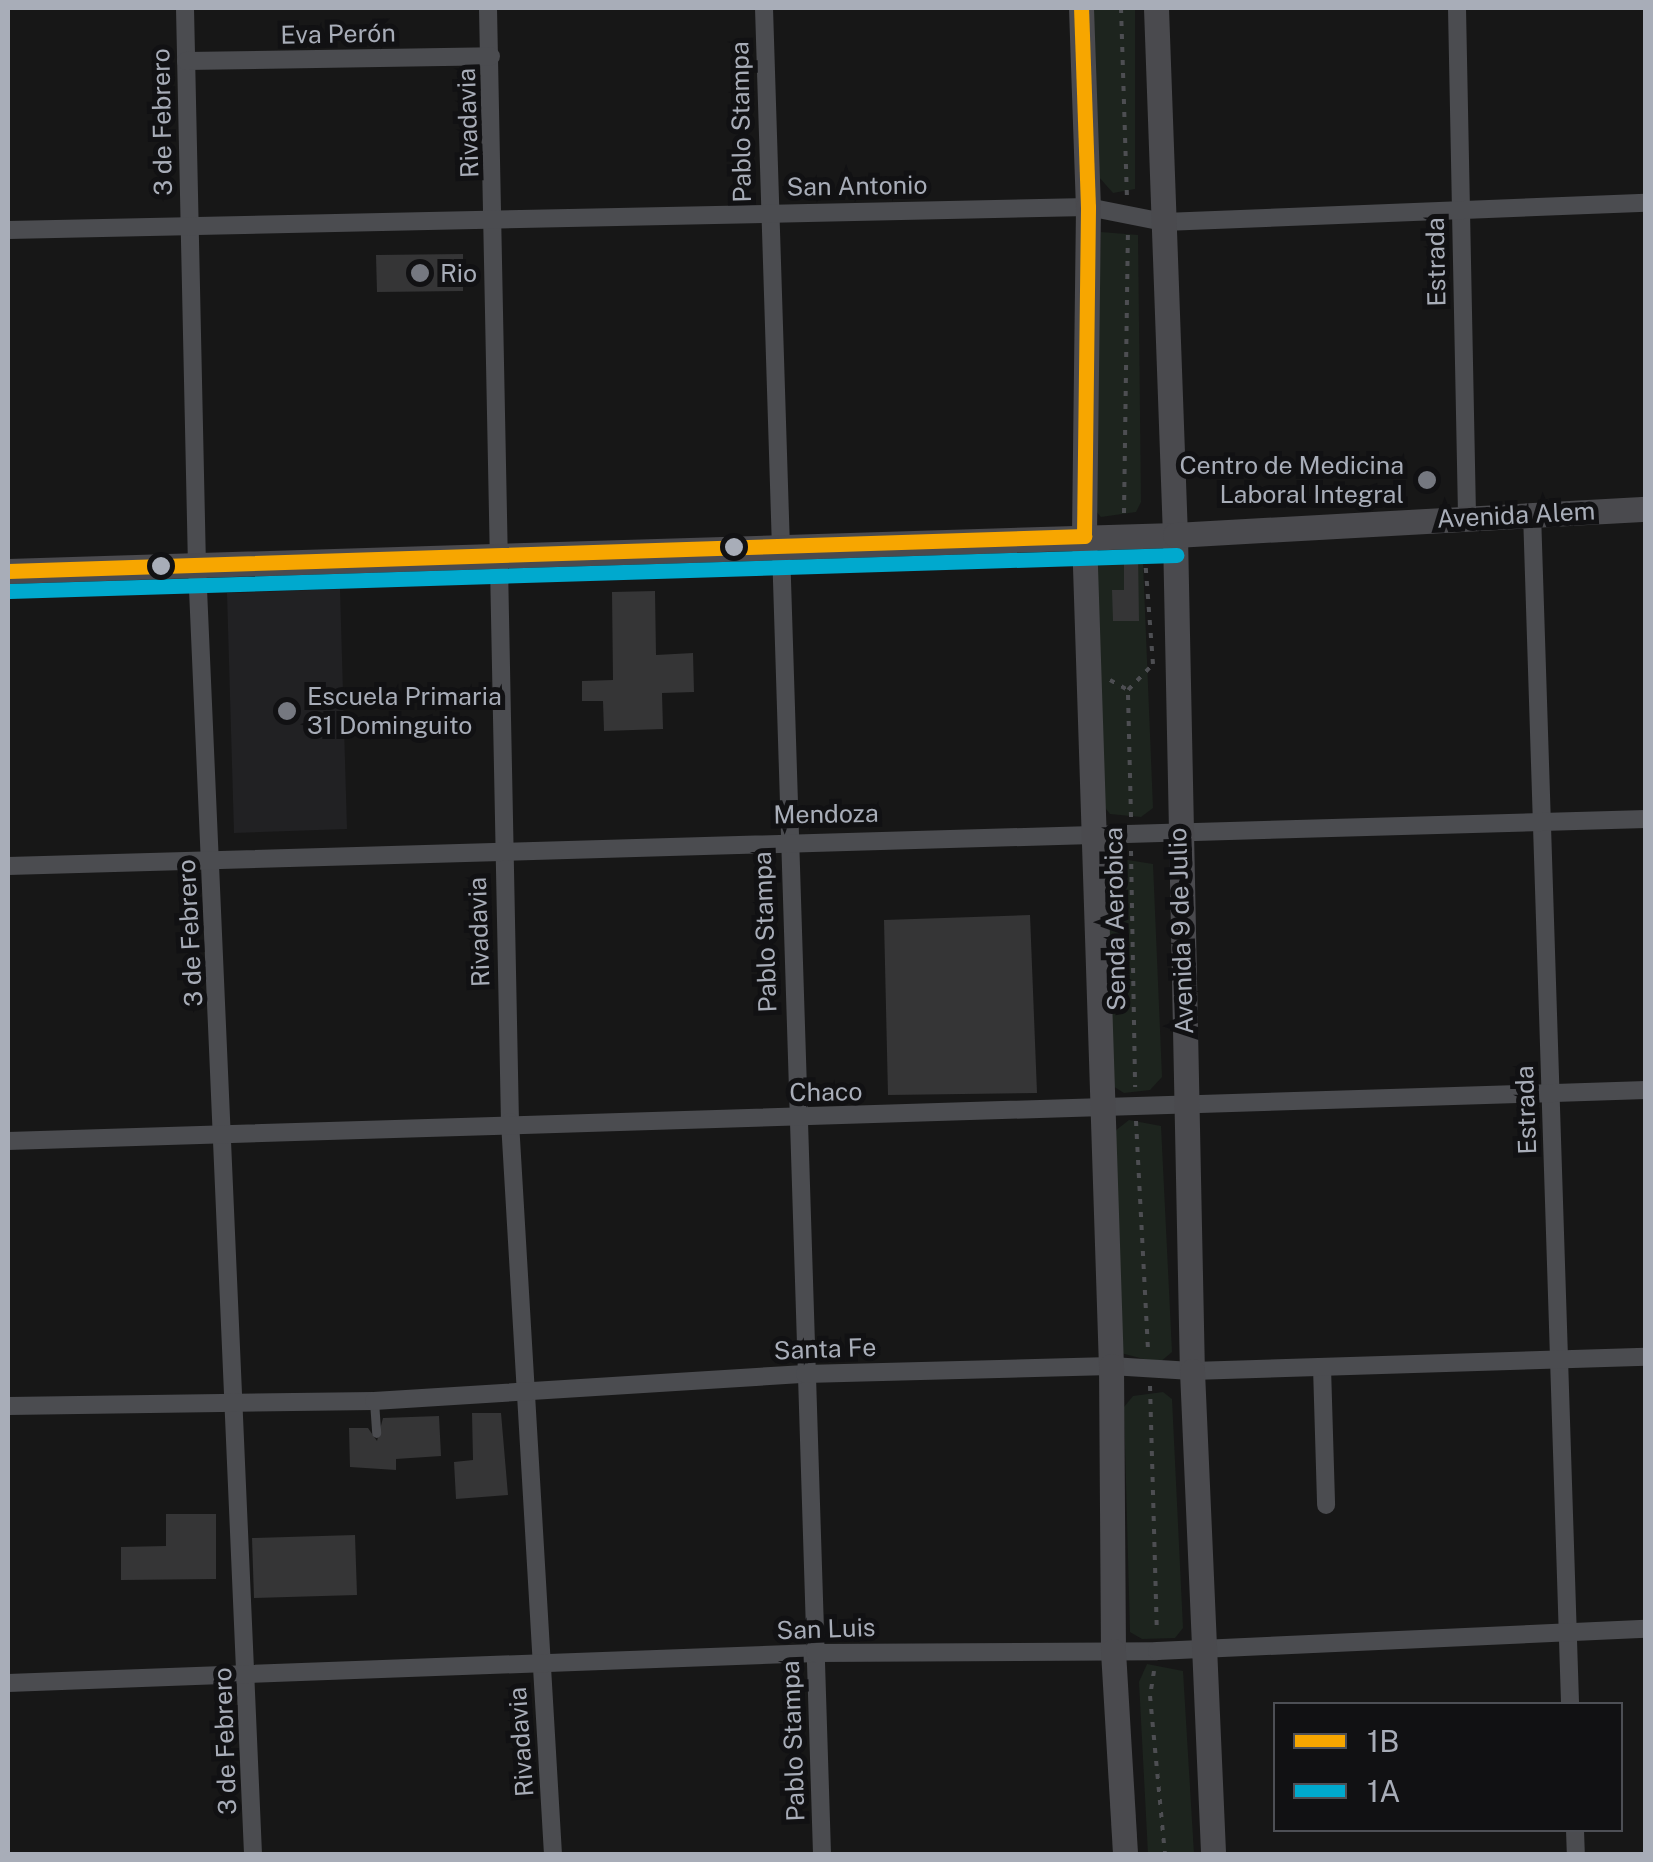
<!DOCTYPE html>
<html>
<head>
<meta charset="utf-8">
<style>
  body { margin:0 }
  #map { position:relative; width:1653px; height:1862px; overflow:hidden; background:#171717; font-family:"Public Sans",sans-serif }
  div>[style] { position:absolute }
  .built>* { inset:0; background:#212123 }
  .green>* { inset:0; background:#1d241e }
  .building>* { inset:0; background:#353536 }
  .path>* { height:4px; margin-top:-2px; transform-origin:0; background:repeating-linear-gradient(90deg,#4d4e52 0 5px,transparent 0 13px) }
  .service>* { height:9px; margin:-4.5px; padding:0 4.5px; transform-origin:4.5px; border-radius:4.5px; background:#4b4c50 }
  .minor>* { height:18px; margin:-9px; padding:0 9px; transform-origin:9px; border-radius:9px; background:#4b4c50 }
  .secondary>* { height:25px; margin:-12.5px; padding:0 12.5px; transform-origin:12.5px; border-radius:12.5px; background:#4a4a4e }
  .bus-1>* { height:15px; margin:-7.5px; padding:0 7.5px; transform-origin:7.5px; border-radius:7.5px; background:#f7a600 }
  .bus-2>* { height:15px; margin:-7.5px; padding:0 7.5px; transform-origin:7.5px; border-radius:7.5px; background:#00a9ce }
  .dots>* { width:28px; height:28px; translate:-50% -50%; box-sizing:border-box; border:5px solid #111113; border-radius:50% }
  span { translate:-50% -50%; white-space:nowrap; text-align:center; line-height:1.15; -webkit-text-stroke:10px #111113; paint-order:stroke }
  .street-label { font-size:25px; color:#a8adb8 }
  .poi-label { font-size:25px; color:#a8adb8 }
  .left { translate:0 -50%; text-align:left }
  .right { translate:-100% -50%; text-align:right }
  .frame { position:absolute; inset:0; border:10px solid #a8adb8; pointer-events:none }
  .legend { position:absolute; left:1273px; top:1702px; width:350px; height:130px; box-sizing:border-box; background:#111113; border:2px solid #4d4f55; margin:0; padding:12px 18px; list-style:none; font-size:30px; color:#a8adb8 }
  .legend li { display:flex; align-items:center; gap:20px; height:50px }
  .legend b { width:50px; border:2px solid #4d4f55 }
</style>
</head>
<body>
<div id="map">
  <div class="built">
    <div style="clip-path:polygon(340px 589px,347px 829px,234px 833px,227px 593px)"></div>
  </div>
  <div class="green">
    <div style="clip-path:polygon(1091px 8px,1135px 8px,1135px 189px,1113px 193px,1098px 176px)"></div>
    <div style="clip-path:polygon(1101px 232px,1138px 235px,1141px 502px,1136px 512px,1101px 517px,1092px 507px)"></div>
    <div style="clip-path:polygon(1116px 557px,1143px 562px,1153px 808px,1141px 817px,1110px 814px,1103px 805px,1092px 574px,1098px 562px)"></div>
    <div style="clip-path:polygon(1109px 857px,1153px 864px,1162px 1077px,1150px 1090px,1124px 1093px,1108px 1083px)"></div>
    <div style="clip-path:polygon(1129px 1120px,1161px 1126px,1172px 1352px,1159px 1363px,1117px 1352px,1115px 1131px)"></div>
    <div style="clip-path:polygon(1163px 1392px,1172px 1399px,1183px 1628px,1175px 1638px,1142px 1639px,1130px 1632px,1124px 1407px,1133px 1396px)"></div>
    <div style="clip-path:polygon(1147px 1664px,1183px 1671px,1194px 1854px,1148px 1854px,1139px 1682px)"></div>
  </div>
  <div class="building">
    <div style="clip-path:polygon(463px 254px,463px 291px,377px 292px,376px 255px)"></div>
    <div style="clip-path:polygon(1124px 553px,1138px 553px,1139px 621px,1113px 621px,1112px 590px,1124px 590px)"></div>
    <div style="clip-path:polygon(655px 591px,656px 655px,693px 653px,694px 692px,662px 693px,663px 729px,604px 731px,603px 701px,582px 701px,582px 681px,613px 680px,612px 592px)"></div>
    <div style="clip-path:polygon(1030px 915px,1037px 1093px,888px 1095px,884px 920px)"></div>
    <div style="clip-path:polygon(472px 1413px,501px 1413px,508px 1495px,456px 1499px,454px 1462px,473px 1460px)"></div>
    <div style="clip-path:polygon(439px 1416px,441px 1456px,396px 1459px,396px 1470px,350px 1467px,349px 1428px,368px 1428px,377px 1441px,383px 1418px)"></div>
    <div style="clip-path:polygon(166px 1514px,216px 1514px,216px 1579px,121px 1580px,121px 1547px,166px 1546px)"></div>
    <div style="clip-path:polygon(355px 1535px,357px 1595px,254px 1598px,252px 1538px)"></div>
  </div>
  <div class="path">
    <div style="left:1121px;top:8px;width:190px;rotate:88.2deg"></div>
    <div style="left:1124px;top:513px;width:281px;rotate:-89.2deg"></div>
    <div style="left:1110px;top:680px;width:21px;rotate:29deg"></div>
    <div style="left:1131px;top:817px;width:127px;rotate:-91.4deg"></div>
    <div style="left:1128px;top:690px;width:36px;rotate:-46deg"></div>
    <div style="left:1153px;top:664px;width:106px;rotate:-94.3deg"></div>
    <div style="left:1131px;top:851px;width:236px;rotate:89deg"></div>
    <div style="left:1136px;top:1121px;width:231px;rotate:87deg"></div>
    <div style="left:1150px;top:1386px;width:245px;rotate:88.4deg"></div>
    <div style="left:1154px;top:1671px;width:25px;rotate:99deg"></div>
    <div style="left:1150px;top:1696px;width:159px;rotate:84.6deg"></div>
  </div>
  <div class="service">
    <div style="left:374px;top:1401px;width:32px;rotate:86deg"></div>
  </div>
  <div class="minor">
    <div style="left:185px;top:8px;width:558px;rotate:88.77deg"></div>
    <div style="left:197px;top:566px;width:1289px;rotate:87.51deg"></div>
    <div style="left:488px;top:8px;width:1114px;rotate:88.87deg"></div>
    <div style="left:510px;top:1122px;width:733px;rotate:86.64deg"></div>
    <div style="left:764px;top:8px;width:1847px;rotate:88.2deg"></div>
    <div style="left:1457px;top:8px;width:508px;rotate:88.87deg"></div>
    <div style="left:186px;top:61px;width:305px;rotate:-0.9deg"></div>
    <div style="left:8px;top:230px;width:1080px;rotate:-1.22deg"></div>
    <div style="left:1088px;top:207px;width:77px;rotate:11.2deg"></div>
    <div style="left:1164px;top:222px;width:482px;rotate:-2.3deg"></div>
    <div style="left:1532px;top:513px;width:1192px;rotate:88.17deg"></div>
    <div style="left:8px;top:866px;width:1639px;rotate:-1.64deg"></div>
    <div style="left:8px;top:1141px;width:1639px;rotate:-1.78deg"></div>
    <div style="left:1322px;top:1367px;width:138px;rotate:88.3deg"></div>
    <div style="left:8px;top:1406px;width:366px;rotate:-0.8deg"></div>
    <div style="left:374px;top:1401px;width:432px;rotate:-3.6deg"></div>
    <div style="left:805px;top:1374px;width:306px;rotate:-1.5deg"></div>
    <div style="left:1111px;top:1366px;width:81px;rotate:3.5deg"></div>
    <div style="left:1192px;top:1371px;width:454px;rotate:-1.8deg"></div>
    <div style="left:8px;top:1683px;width:808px;rotate:-2.13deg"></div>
    <div style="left:815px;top:1653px;width:342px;rotate:-0.3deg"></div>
    <div style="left:1157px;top:1651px;width:489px;rotate:-2.6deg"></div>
    <div style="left:1575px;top:1830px;width:24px;rotate:88deg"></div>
  </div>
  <div class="secondary">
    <div style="left:1081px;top:8px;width:199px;rotate:88deg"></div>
    <div style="left:1088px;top:207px;width:329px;rotate:90.7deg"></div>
    <div style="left:1084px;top:536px;width:830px;rotate:88.14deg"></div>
    <div style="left:1111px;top:1366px;width:285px;rotate:89.6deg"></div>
    <div style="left:1113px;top:1651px;width:203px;rotate:86.6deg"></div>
    <div style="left:1156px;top:8px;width:527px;rotate:87.94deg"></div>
    <div style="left:1175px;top:535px;width:836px;rotate:88.84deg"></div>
    <div style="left:1192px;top:1371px;width:483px;rotate:87.5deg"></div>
    <div style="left:8px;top:571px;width:1168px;rotate:-1.77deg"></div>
    <div style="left:1175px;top:535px;width:472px;rotate:-3.2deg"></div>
  </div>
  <div class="bus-1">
    <div style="left:8px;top:571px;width:1077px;rotate:-1.86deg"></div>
    <div style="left:1084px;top:536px;width:329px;rotate:-89.3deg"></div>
    <div style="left:1088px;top:207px;width:199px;rotate:-92deg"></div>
  </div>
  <div class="bus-2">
    <div style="left:9px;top:591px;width:1168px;rotate:-1.77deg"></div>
  </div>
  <div class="dots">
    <div style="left:420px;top:273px;background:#757880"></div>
    <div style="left:1427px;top:480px;background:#757880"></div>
    <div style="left:734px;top:547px;background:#a8adb8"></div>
    <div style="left:161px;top:566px;background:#a8adb8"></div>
    <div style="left:287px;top:711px;background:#757880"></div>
  </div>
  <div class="street-label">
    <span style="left:338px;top:34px;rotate:-1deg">Eva Perón</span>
    <span style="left:162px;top:122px;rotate:-91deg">3 de Febrero</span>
    <span style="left:741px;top:122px;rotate:-91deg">Pablo Stampa</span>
    <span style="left:468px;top:123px;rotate:-92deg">Rivadavia</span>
    <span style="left:857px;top:186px;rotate:-1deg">San Antonio</span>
    <span style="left:1436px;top:262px;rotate:-91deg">Estrada</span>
    <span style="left:1516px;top:515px;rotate:-3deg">Avenida Alem</span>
    <span style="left:826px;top:814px;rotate:-1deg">Mendoza</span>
    <span style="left:1115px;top:919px;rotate:-91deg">Senda Aerobica</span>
    <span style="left:1181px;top:931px;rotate:-92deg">Avenida 9 de Julio</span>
    <span style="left:479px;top:932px;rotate:-92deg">Rivadavia</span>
    <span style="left:765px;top:932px;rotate:-92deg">Pablo Stampa</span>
    <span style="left:190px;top:933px;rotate:-93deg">3 de Febrero</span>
    <span style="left:826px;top:1092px;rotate:-1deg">Chaco</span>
    <span style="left:1526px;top:1110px;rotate:-92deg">Estrada</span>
    <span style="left:825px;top:1349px;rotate:-2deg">Santa Fe</span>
    <span style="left:826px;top:1629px;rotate:-2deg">San Luis</span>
    <span style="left:225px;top:1741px;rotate:-92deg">3 de Febrero</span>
    <span style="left:793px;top:1741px;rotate:-92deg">Pablo Stampa</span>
    <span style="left:521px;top:1742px;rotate:-94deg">Rivadavia</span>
  </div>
  <div class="poi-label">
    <span class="left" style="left:440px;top:273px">Rio</span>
    <span class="right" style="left:1404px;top:480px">Centro de Medicina<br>Laboral Integral</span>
    <span class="left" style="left:307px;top:711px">Escuela Primaria<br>31 Dominguito</span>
  </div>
  <div class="frame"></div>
  <ul class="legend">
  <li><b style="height:12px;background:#f7a600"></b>1B</li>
  <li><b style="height:12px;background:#00a9ce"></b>1A</li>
  </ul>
</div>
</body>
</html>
